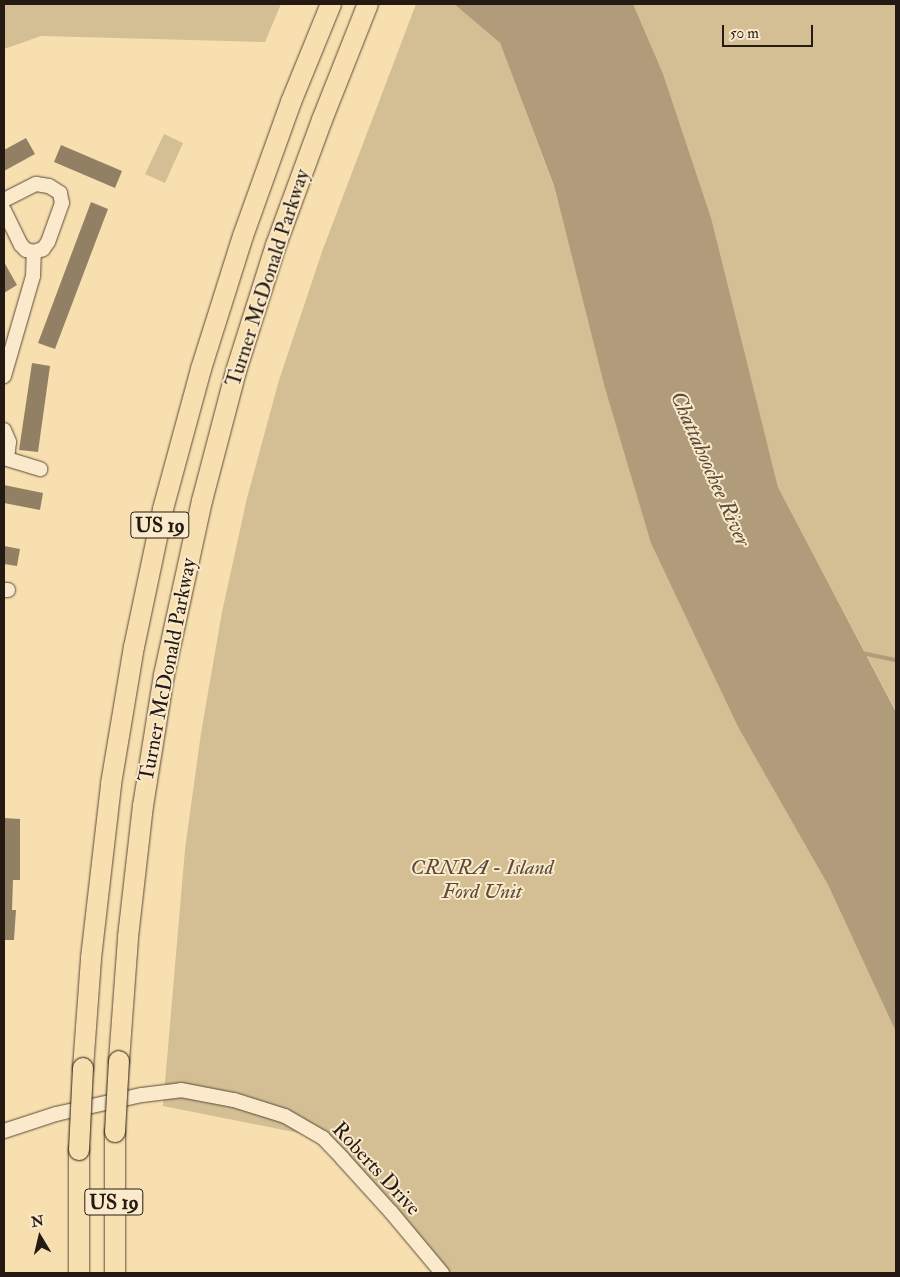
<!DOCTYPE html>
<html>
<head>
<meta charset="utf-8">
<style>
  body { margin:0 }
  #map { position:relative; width:900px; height:1277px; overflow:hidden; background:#f8dfaf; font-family:"IM FELL Double Pica",serif }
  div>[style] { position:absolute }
  .green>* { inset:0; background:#d4be94 }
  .water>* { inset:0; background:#b09c7a }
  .stream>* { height:4px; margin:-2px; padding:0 2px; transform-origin:2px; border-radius:2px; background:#b09c7a }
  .building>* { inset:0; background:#928064 }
  .roads { filter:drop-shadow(0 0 1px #594b3a) drop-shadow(0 0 1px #594b3a) }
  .minor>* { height:14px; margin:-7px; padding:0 7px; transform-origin:7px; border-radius:7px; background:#faeacb }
  .highway>* { height:20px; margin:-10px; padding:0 10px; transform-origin:10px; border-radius:10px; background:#f8dfaf }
  .bridges { filter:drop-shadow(0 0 1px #241a13) drop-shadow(0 0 1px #241a13) }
  .highway-bridge>* { height:20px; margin:-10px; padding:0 10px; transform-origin:10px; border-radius:10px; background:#f8dfaf }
  span { translate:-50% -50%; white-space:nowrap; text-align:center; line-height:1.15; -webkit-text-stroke:4px #faeacb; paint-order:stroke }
  .shield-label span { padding:1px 4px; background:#faeacb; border:1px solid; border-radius:4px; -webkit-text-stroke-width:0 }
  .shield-label { font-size:20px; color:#241a13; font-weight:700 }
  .street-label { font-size:21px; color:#241a13 }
  .park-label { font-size:21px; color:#594b3a; font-style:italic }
  .water-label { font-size:22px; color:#5c4e3c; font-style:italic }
  .frame { position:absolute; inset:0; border:5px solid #241a13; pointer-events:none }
  .north { position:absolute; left:15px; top:1212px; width:50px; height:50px; -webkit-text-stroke:4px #faeacb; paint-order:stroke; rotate:351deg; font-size:14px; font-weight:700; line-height:20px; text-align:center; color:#241a13 }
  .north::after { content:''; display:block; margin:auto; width:18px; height:22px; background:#241a13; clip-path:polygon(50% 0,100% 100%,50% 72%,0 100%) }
  .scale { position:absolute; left:722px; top:25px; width:91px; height:22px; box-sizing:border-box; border:2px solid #241a13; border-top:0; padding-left:6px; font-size:15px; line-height:18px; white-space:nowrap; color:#241a13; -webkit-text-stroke:4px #faeacb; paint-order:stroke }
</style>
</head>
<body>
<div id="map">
  <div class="green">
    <div style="clip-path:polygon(4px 4px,281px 4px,265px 42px,41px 36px,4px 49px)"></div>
    <div style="clip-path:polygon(416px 4px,454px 4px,500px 43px,554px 187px,604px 385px,652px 543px,738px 727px,828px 885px,896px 1032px,896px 1273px,448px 1273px,334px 1140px,163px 1106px,185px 849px,201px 733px,222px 612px,247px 498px,279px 380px,323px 249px)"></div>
    <div style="clip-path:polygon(633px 4px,896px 4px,896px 711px,778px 487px,712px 221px)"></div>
    <div style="clip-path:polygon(164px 134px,183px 143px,165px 183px,145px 174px)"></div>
  </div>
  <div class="water">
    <div style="clip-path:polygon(454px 4px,633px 4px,663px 74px,712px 221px,778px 487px,896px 712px,896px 1032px,828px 885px,738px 727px,651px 543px,604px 385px,554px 186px,500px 43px)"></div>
  </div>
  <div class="stream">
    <div style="left:862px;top:653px;width:35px;rotate:12deg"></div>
  </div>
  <div class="building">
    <div style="clip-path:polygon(26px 138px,35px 154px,4px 171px,4px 150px)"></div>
    <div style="clip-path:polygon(61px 145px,122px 171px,115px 188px,54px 162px)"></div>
    <div style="clip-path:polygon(91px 202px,108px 209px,55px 349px,38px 343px)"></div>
    <div style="clip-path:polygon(4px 262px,17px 285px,4px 293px)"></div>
    <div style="clip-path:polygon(32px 363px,50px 366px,38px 452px,19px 450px)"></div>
    <div style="clip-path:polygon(4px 485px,43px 493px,40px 510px,4px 503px)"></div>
    <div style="clip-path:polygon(4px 546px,20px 549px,17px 566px,4px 564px)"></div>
    <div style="clip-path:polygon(4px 818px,20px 819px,20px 880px,13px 880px,12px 910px,16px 910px,14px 940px,4px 940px)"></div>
  </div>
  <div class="roads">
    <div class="minor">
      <div style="left:4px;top:200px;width:36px;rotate:-27deg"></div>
      <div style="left:36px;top:184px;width:13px;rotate:9deg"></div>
      <div style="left:49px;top:186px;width:13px;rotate:32deg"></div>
      <div style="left:60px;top:193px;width:10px;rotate:79deg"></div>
      <div style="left:62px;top:203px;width:41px;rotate:109.7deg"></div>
      <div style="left:48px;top:242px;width:9px;rotate:126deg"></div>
      <div style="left:43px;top:249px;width:9px;rotate:162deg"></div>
      <div style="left:34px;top:252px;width:8px;rotate:-166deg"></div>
      <div style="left:26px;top:250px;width:7px;rotate:-135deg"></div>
      <div style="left:21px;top:245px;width:39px;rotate:-116deg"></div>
      <div style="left:4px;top:376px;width:104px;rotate:-73.8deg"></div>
      <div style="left:33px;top:276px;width:24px;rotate:-88deg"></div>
      <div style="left:4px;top:430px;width:13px;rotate:67deg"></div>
      <div style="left:9px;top:442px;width:16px;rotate:97deg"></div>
      <div style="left:4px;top:458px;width:38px;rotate:17deg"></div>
      <div style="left:4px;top:590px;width:4px"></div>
      <div style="left:4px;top:1131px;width:55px;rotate:-18.1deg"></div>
      <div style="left:56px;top:1114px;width:88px;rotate:-12.5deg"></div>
      <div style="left:142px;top:1095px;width:39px;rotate:-7deg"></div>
      <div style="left:181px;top:1090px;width:54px;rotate:10.7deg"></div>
      <div style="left:234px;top:1100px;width:53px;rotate:17.4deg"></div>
      <div style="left:285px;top:1116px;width:44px;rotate:30.1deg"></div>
      <div style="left:323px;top:1138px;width:28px;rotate:46deg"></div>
      <div style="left:342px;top:1158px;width:73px;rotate:47.8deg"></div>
      <div style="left:391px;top:1212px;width:80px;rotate:50.1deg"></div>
    </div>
    <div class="highway">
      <div style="left:119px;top:1061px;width:124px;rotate:-85.8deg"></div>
      <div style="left:128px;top:937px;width:132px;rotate:-83.5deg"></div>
      <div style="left:143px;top:806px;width:133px;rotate:-80.9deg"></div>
      <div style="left:164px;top:675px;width:178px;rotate:-77.7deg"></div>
      <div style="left:202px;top:501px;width:134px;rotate:-75.3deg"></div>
      <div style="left:236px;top:371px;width:132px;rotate:-72.4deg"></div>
      <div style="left:276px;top:245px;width:133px;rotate:-69.8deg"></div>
      <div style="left:322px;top:120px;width:125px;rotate:-68.4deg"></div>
      <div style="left:83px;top:1068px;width:110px;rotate:-85.8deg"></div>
      <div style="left:91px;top:958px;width:175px;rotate:-83.4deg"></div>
      <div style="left:111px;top:784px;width:139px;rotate:-80.5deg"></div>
      <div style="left:134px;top:647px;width:141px;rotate:-78.1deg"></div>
      <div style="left:163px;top:509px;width:145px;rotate:-74.8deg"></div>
      <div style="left:201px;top:369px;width:139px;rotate:-72.5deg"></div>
      <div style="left:243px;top:236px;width:142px;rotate:-70.3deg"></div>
      <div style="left:291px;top:102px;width:106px;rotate:-67.8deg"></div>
      <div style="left:79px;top:1273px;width:123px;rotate:-90deg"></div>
      <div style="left:115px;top:1273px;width:141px;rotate:-90deg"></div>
    </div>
  </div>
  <div class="bridges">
    <div class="highway-bridge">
      <div style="left:115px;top:1132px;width:71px;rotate:-86.8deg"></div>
      <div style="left:79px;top:1150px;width:82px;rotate:-87.2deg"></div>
    </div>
  </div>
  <div class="shield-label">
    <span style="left:160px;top:525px">US 19</span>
    <span style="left:114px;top:1202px">US 19</span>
  </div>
  <div class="street-label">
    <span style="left:268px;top:278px;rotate:-72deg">Turner McDonald Parkway</span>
    <span style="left:168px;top:670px;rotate:-79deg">Turner McDonald Parkway</span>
    <span style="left:376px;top:1169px;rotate:47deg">Roberts Drive</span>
  </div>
  <div class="park-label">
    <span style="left:482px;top:880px">CRNRA - Island<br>Ford Unit</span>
  </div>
  <div class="water-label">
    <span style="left:710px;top:469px;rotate:66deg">Chattahoochee River</span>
  </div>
  <div class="frame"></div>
  <div class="north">N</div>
  <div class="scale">50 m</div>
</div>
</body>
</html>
